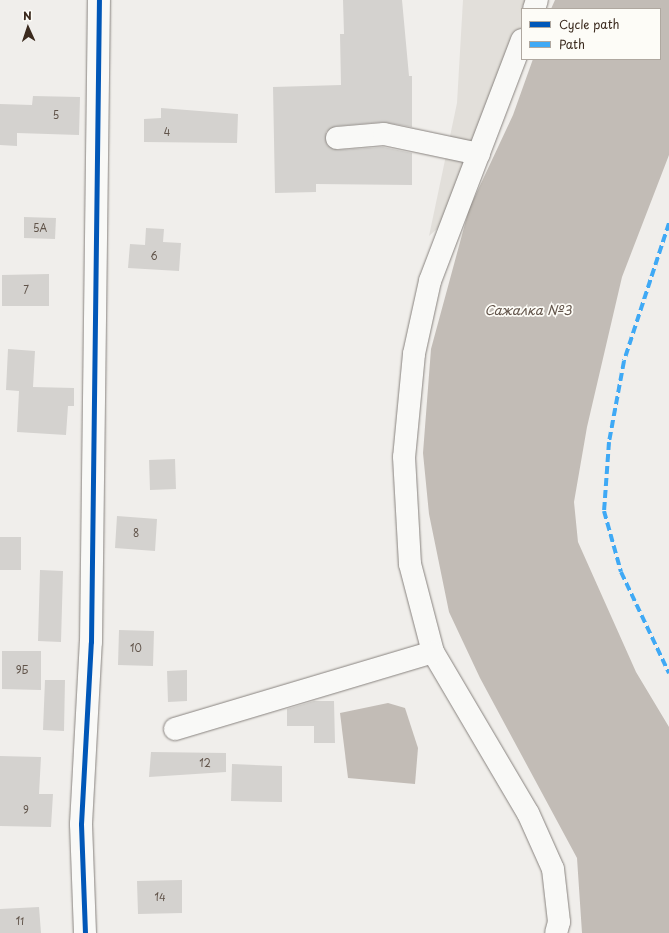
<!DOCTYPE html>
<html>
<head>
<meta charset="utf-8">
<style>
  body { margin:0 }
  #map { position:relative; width:669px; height:933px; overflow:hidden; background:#f0eeeb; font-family:"Playpen Sans",sans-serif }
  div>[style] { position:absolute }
  .green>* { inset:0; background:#e2dfda }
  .water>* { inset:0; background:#c2bcb6 }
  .building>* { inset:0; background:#d4d2cf }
  .roads { filter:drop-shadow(0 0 1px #88837f) drop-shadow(0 0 1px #88837f) }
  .minor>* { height:22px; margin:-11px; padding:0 11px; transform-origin:11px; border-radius:11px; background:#f9f9f7 }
  .quiet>* { height:4px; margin-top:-2px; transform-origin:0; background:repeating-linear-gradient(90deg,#3fa9f5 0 8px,transparent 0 12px) }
  .cycleway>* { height:5px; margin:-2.5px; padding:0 2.5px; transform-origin:2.5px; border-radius:2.5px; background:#0057b8 }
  span { translate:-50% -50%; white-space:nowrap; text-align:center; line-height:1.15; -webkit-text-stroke:3.5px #fdfcf7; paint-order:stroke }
  .number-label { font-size:10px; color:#61544a }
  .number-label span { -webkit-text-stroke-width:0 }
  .water-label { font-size:13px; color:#63554b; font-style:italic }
  .legend { position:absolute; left:521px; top:8px; width:140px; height:52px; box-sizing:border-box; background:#fdfcf7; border:1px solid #afa8a0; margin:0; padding:5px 7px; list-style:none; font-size:12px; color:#3b2a1e }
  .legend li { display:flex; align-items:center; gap:8px; height:20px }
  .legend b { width:20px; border:1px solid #afa8a0 }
  .north { position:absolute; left:8px; top:8px; width:40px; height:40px; -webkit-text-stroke:3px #fdfcf7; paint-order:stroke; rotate:357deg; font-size:11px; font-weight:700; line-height:16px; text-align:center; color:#3b2a1e }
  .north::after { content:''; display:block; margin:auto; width:14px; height:18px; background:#3b2a1e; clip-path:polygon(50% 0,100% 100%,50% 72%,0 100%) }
</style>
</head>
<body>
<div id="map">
  <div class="green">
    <div style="clip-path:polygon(463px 0,532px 0,529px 9px,522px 9px,522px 29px,446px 221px,429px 236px,457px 103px)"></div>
  </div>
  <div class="water">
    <div style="clip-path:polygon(555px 0,669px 0,669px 155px,622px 277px,587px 427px,574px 502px,578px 542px,636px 672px,669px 727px,669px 933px,582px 933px,577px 858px,480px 678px,449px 612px,429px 514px,423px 453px,431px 349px,469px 209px,513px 115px,533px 59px,660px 59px,660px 9px,551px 9px)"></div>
    <div style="clip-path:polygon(388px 703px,405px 708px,418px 748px,415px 784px,348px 778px,340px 713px)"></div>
  </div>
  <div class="building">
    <div style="clip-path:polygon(343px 0,402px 0,409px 76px,412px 76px,412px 127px,383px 122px,336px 126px,326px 132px,327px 145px,338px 150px,383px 147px,412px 153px,412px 185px,316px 184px,316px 192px,275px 193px,273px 87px,341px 85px,340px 34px,344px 34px)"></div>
    <div style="clip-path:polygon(33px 96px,80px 97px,79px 135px,17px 133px,17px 146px,0 145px,0 104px,32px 105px)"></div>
    <div style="clip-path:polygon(161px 108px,238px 114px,237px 143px,144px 142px,144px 119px,161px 118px)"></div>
    <div style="clip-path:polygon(24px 217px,56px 218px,55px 239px,24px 238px)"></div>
    <div style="clip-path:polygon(146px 228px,164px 229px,163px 242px,181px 243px,179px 271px,128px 268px,130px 244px,145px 245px)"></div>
    <div style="clip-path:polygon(49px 274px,49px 306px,2px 306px,2px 275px)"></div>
    <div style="clip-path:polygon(8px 349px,35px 351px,33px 387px,74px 388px,74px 406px,68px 406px,66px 435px,17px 432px,19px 391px,6px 390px)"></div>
    <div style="clip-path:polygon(175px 459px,176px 489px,150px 490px,149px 460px)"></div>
    <div style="clip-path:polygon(117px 516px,157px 519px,155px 551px,115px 548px)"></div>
    <div style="clip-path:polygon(0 537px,21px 537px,21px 570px,0 570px)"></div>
    <div style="clip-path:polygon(40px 570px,63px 571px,61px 642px,38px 641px)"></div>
    <div style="clip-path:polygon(119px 630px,154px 631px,153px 666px,118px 665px)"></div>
    <div style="clip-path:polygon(2px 651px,41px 651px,41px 690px,2px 689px)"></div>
    <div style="clip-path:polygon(187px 670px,187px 701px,168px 702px,167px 671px)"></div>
    <div style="clip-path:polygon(45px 680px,65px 680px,64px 731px,43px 730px)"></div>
    <div style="clip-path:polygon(314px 701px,334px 701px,335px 743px,314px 743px,314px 726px,287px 726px,287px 709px)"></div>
    <div style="clip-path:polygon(151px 752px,226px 753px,226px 772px,149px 777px)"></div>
    <div style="clip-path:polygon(0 756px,41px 757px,39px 794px,53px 794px,51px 827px,0 826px)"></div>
    <div style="clip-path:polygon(232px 764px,282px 766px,282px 802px,231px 801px)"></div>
    <div style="clip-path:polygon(182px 880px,182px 913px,138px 914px,137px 881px)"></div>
    <div style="clip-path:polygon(39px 907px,41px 933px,0 933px,0 909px)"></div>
  </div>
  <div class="roads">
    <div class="minor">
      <div style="left:534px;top:9px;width:9px;rotate:-72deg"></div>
      <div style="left:522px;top:40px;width:258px;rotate:110.9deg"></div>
      <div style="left:430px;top:281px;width:75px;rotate:102.4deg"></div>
      <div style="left:414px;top:354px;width:103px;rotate:95.5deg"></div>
      <div style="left:404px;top:457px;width:107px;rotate:86.8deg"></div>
      <div style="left:410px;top:564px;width:91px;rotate:75.4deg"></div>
      <div style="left:433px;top:652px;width:187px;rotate:59.5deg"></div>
      <div style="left:528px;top:813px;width:61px;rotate:65.9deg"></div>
      <div style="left:553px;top:869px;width:53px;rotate:83.5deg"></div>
      <div style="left:559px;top:922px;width:11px;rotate:105deg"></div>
      <div style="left:337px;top:138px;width:47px;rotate:-4.9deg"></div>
      <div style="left:384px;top:134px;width:97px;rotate:11.9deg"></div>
      <div style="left:175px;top:729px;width:269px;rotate:-16.6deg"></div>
      <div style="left:85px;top:933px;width:109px;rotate:-92.1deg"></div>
      <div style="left:81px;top:824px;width:182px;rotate:-86.9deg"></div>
      <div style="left:91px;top:642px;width:642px;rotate:-89.29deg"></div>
    </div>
  </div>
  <div class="quiet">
    <div style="left:669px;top:223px;width:145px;rotate:108.1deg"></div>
    <div style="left:624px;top:361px;width:82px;rotate:100.5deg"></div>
    <div style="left:609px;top:442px;width:69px;rotate:94.1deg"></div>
    <div style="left:604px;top:511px;width:63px;rotate:74.4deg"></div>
    <div style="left:621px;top:572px;width:112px;rotate:64.6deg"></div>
  </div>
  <div class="cycleway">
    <div style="left:85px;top:933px;width:109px;rotate:-92.1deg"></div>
    <div style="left:81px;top:824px;width:182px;rotate:-86.9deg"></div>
    <div style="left:91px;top:642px;width:642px;rotate:-89.29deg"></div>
  </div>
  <div class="number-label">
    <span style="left:56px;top:115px">5</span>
    <span style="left:167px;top:132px">4</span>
    <span style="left:40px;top:228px">5А</span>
    <span style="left:154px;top:256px">6</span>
    <span style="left:26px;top:290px">7</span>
    <span style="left:136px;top:533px">8</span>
    <span style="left:136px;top:648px">10</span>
    <span style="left:22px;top:670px">9Б</span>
    <span style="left:205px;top:763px">12</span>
    <span style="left:26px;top:810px">9</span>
    <span style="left:160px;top:897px">14</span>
    <span style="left:20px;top:921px">11</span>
  </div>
  <div class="water-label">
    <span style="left:528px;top:310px">Сажалка №3</span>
  </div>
  <ul class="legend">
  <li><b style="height:5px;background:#0057b8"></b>Cycle path</li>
  <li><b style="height:5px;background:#3fa9f5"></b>Path</li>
  </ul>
  <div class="north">N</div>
</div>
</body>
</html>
